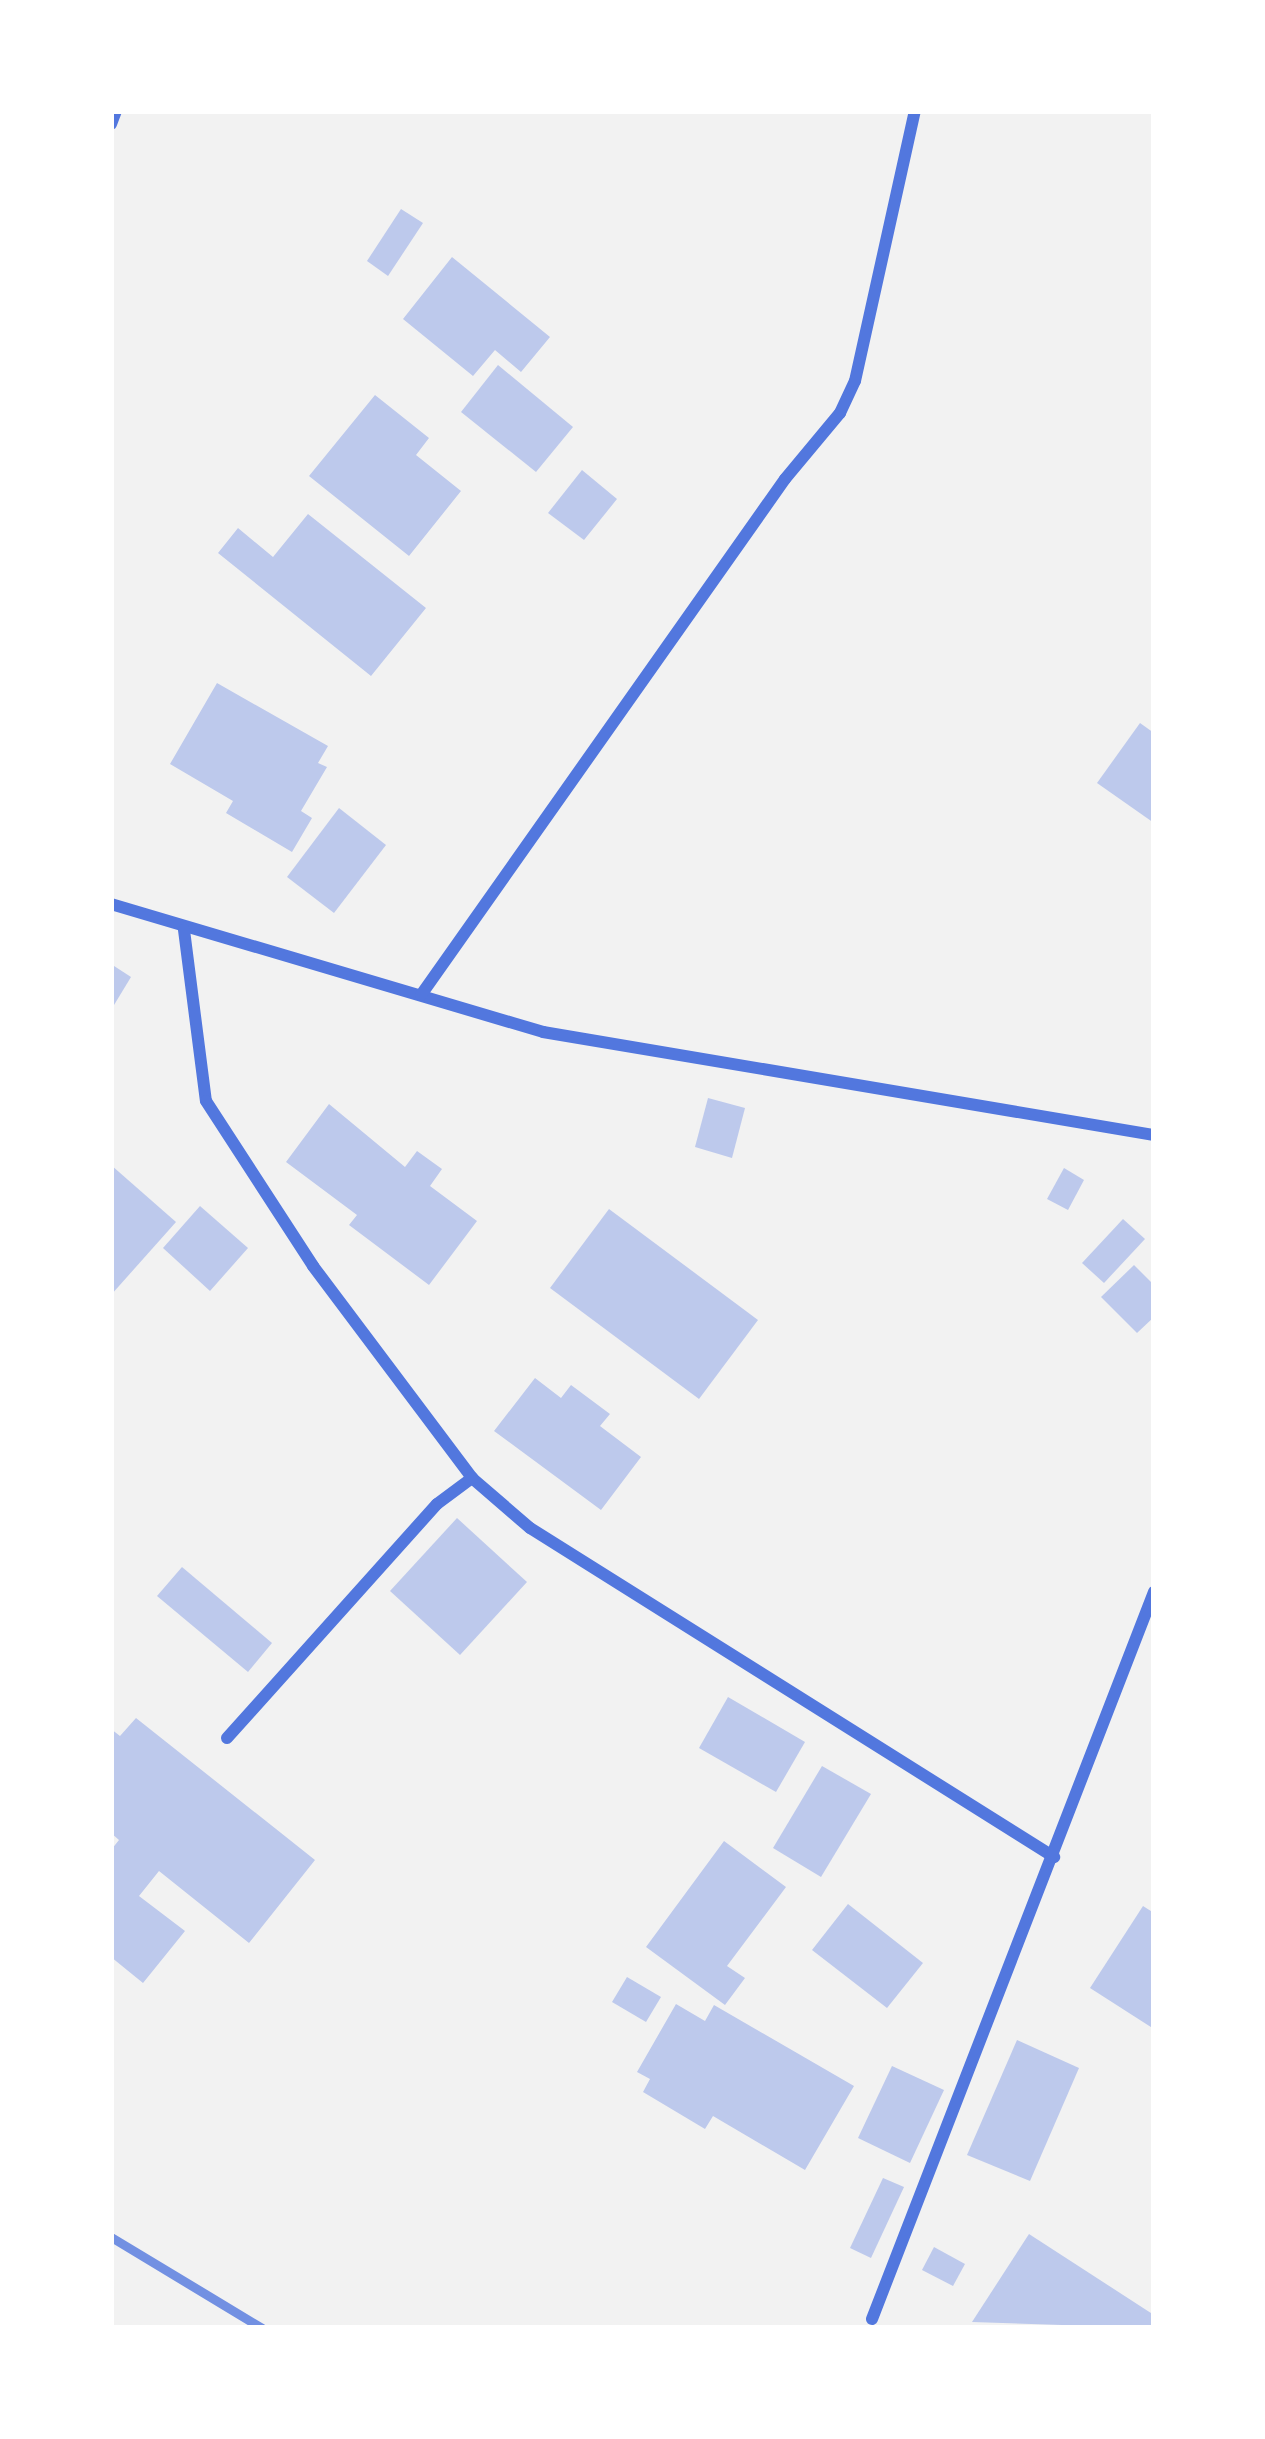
<!DOCTYPE html>
<html>
<head>
<meta charset="utf-8">
<style>
  body { margin:0 }
  #map { position:relative; width:1265px; height:2439px; overflow:hidden; background:#f2f2f2; font-family:Roboto,sans-serif }
  div>[style] { position:absolute }
  .building>* { inset:0; background:#bdc9ec }
  .minor>* { height:12px; margin:-6px; padding:0 6px; transform-origin:6px; border-radius:6px; background:#5277de }
  .rail>* { height:9px; margin:-4.5px; padding:0 4.5px; transform-origin:4.5px; border-radius:4.5px; background:#7290e2 }
  span { translate:-50% -50%; white-space:nowrap; text-align:center; line-height:1.15; -webkit-text-stroke:9px #fff; paint-order:stroke }
  .frame { position:absolute; inset:0; border:114px solid #fff; pointer-events:none }
</style>
</head>
<body>
<div id="map">
  <div class="building">
    <div style="clip-path:polygon(401px 209px,423px 223px,388px 276px,367px 261px)"></div>
    <div style="clip-path:polygon(452px 257px,550px 337px,521px 372px,495px 350px,473px 376px,403px 319px)"></div>
    <div style="clip-path:polygon(498px 365px,573px 427px,536px 472px,461px 412px)"></div>
    <div style="clip-path:polygon(375px 395px,429px 438px,416px 455px,461px 491px,409px 556px,309px 476px)"></div>
    <div style="clip-path:polygon(582px 470px,617px 499px,584px 540px,548px 513px)"></div>
    <div style="clip-path:polygon(308px 514px,426px 608px,371px 676px,218px 553px,238px 528px,273px 557px)"></div>
    <div style="clip-path:polygon(217px 683px,328px 746px,318px 763px,327px 767px,301px 811px,312px 818px,292px 852px,226px 813px,233px 801px,170px 764px)"></div>
    <div style="clip-path:polygon(1140px 723px,1154px 733px,1154px 823px,1097px 783px)"></div>
    <div style="clip-path:polygon(339px 808px,386px 845px,334px 913px,287px 877px)"></div>
    <div style="clip-path:polygon(111px 964px,131px 977px,111px 1010px)"></div>
    <div style="clip-path:polygon(708px 1098px,745px 1108px,732px 1158px,695px 1147px)"></div>
    <div style="clip-path:polygon(329px 1104px,405px 1167px,417px 1151px,442px 1169px,430px 1186px,477px 1221px,429px 1285px,349px 1225px,357px 1215px,286px 1162px)"></div>
    <div style="clip-path:polygon(111px 1165px,176px 1222px,111px 1295px)"></div>
    <div style="clip-path:polygon(1064px 1168px,1084px 1180px,1068px 1210px,1047px 1199px)"></div>
    <div style="clip-path:polygon(200px 1206px,248px 1248px,210px 1291px,163px 1248px)"></div>
    <div style="clip-path:polygon(609px 1209px,758px 1320px,699px 1399px,550px 1288px)"></div>
    <div style="clip-path:polygon(1123px 1219px,1145px 1239px,1104px 1283px,1082px 1263px)"></div>
    <div style="clip-path:polygon(1134px 1265px,1154px 1285px,1154px 1317px,1137px 1333px,1101px 1297px)"></div>
    <div style="clip-path:polygon(535px 1378px,561px 1398px,571px 1385px,610px 1414px,600px 1426px,641px 1457px,601px 1510px,494px 1431px)"></div>
    <div style="clip-path:polygon(457px 1518px,527px 1582px,460px 1655px,390px 1591px)"></div>
    <div style="clip-path:polygon(182px 1567px,272px 1643px,248px 1672px,157px 1596px)"></div>
    <div style="clip-path:polygon(728px 1697px,805px 1742px,776px 1792px,699px 1748px)"></div>
    <div style="clip-path:polygon(136px 1718px,315px 1860px,249px 1943px,159px 1871px,139px 1896px,185px 1931px,143px 1983px,111px 1957px,111px 1850px,119px 1840px,111px 1833px,111px 1729px,120px 1736px)"></div>
    <div style="clip-path:polygon(822px 1766px,871px 1794px,821px 1877px,773px 1848px)"></div>
    <div style="clip-path:polygon(724px 1841px,786px 1887px,727px 1966px,745px 1978px,725px 2005px,646px 1947px)"></div>
    <div style="clip-path:polygon(848px 1904px,923px 1963px,887px 2008px,812px 1950px)"></div>
    <div style="clip-path:polygon(1143px 1906px,1154px 1913px,1154px 2029px,1090px 1988px)"></div>
    <div style="clip-path:polygon(627px 1977px,661px 1997px,646px 2022px,612px 2002px)"></div>
    <div style="clip-path:polygon(676px 2004px,705px 2021px,714px 2005px,854px 2086px,805px 2170px,713px 2116px,705px 2129px,643px 2092px,650px 2079px,637px 2072px)"></div>
    <div style="clip-path:polygon(1017px 2040px,1079px 2068px,1030px 2181px,967px 2155px)"></div>
    <div style="clip-path:polygon(892px 2066px,944px 2090px,910px 2163px,858px 2138px)"></div>
    <div style="clip-path:polygon(883px 2178px,904px 2187px,871px 2258px,850px 2248px)"></div>
    <div style="clip-path:polygon(1029px 2234px,1154px 2315px,1154px 2328px,972px 2322px)"></div>
    <div style="clip-path:polygon(934px 2247px,965px 2264px,953px 2286px,922px 2270px)"></div>
  </div>
  <div class="minor">
    <div style="left:111px;top:124px;width:14px;rotate:-69deg"></div>
    <div style="left:111px;top:904px;width:451px;rotate:16.5deg"></div>
    <div style="left:543px;top:1032px;width:620px;rotate:9.57deg"></div>
    <div style="left:184px;top:930px;width:172px;rotate:82.7deg"></div>
    <div style="left:206px;top:1101px;width:197px;rotate:57deg"></div>
    <div style="left:313px;top:1266px;width:265px;rotate:53.1deg"></div>
    <div style="left:472px;top:1478px;width:77px;rotate:40.8deg"></div>
    <div style="left:530px;top:1528px;width:619px;rotate:32.12deg"></div>
    <div style="left:421px;top:995px;width:631px;rotate:-54.8deg"></div>
    <div style="left:785px;top:479px;width:86px;rotate:-50.2deg"></div>
    <div style="left:840px;top:413px;width:35px;rotate:-65deg"></div>
    <div style="left:855px;top:381px;width:277px;rotate:-77.5deg"></div>
    <div style="left:227px;top:1738px;width:314px;rotate:-48.1deg"></div>
    <div style="left:437px;top:1504px;width:44px;rotate:-36.6deg"></div>
    <div style="left:872px;top:2319px;width:780px;rotate:-68.8deg"></div>
  </div>
  <div class="rail">
    <div style="left:111px;top:2237px;width:176px;rotate:31.1deg"></div>
  </div>
  <div class="frame"></div>
</div>
</body>
</html>
